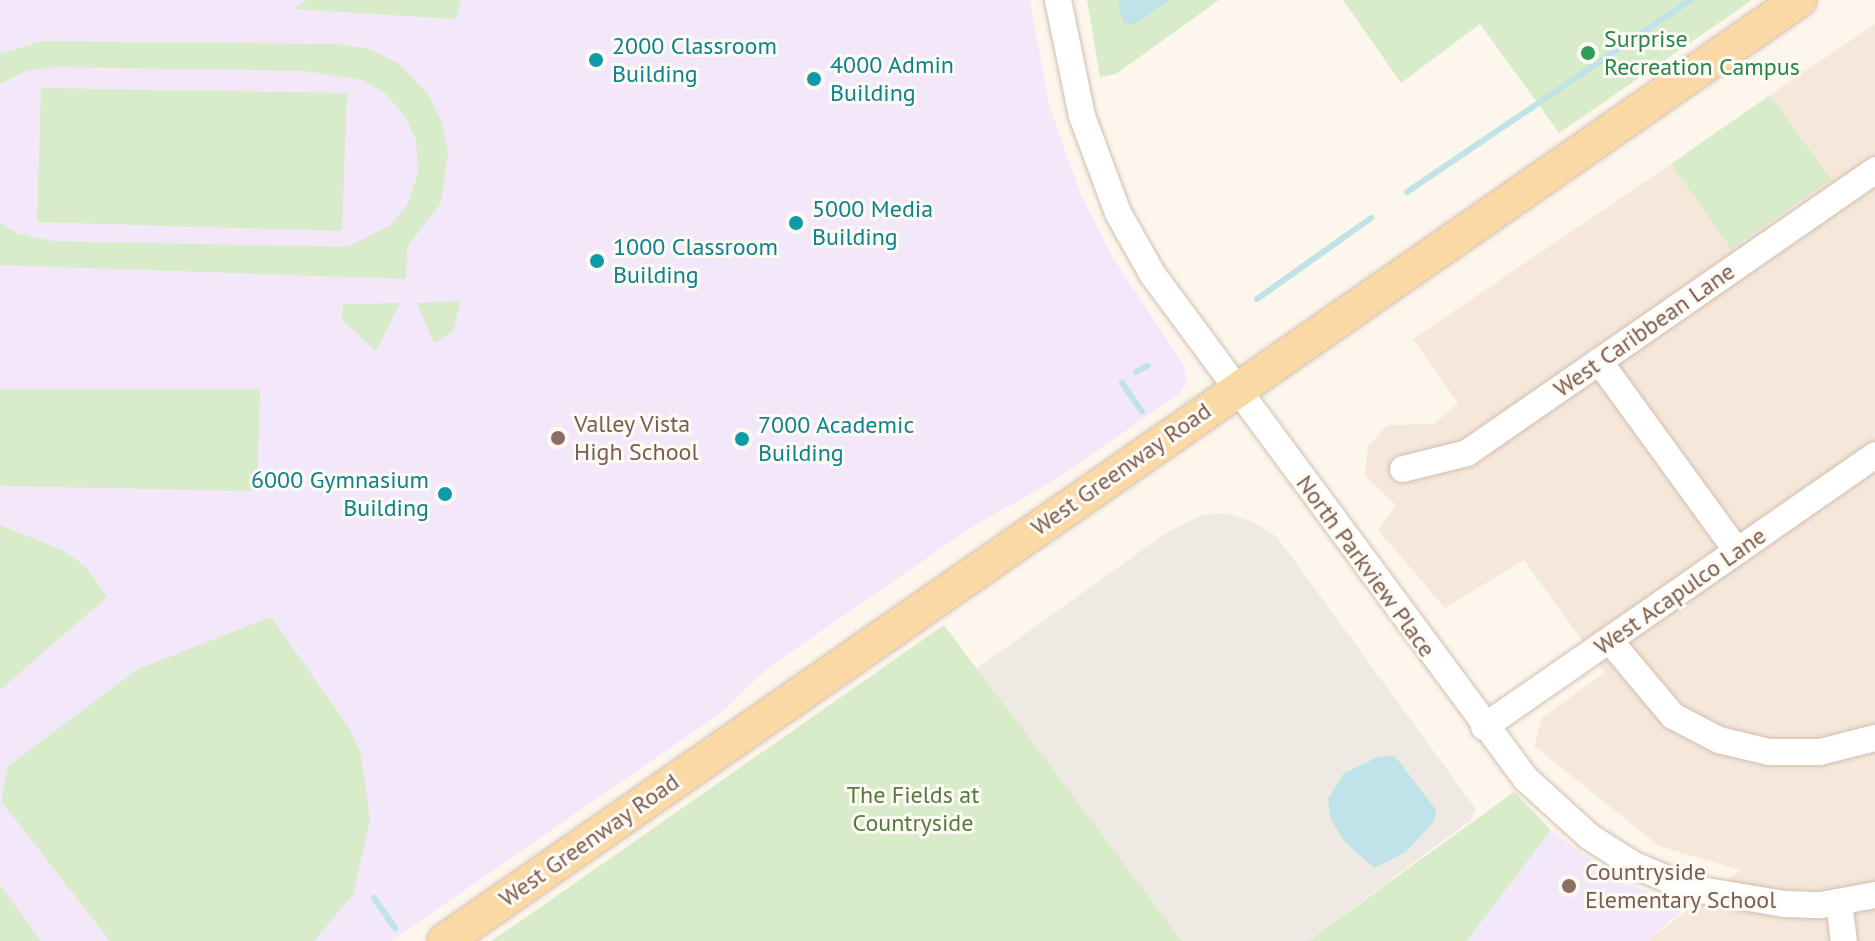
<!DOCTYPE html>
<html>
<head>
<meta charset="utf-8">
<style>
  body { margin:0 }
  #map { position:relative; width:1875px; height:941px; overflow:hidden; background:#fdf6ec; font-family:"PT Sans",sans-serif }
  div>[style] { position:absolute }
  .residential>* { inset:0; background:#f5e8da }
  .industrial>* { inset:0; background:#efe9e4 }
  .education>* { inset:0; background:#f3e8fa }
  .green>* { inset:0; background:#d8ecc9 }
  .water>* { inset:0; background:#bfe3e8 }
  .stream>* { height:6px; margin:-3px; padding:0 3px; transform-origin:3px; border-radius:3px; background:#bfe3e8 }
  .roads { filter:drop-shadow(0 0 2px #d1beb0) drop-shadow(0 0 2px #d1beb0) }
  .minor>* { height:26px; margin:-13px; padding:0 13px; transform-origin:13px; border-radius:13px; background:#fff }
  .major>* { height:34px; margin:-17px; padding:0 17px; transform-origin:17px; border-radius:17px; background:#fbd9a5 }
  .dots>* { width:22px; height:22px; translate:-50% -50%; box-sizing:border-box; border:4px solid #fffaf3; border-radius:50% }
  span { translate:-50% -50%; white-space:nowrap; text-align:center; line-height:1.15; -webkit-text-stroke:6px #fffaf3; paint-order:stroke }
  .leisure-label { font-size:24px; color:#27864d }
  .left { translate:0 -50%; text-align:left }
  .culture-label { font-size:24px; color:#0d838f }
  .right { translate:-100% -50%; text-align:right }
  .street-label { font-size:24px; color:#7a5c4d }
  .education-label { font-size:24px; color:#785e54 }
  .park-label { font-size:24px; color:#537a41 }
</style>
</head>
<body>
<div id="map">
  <div class="residential">
    <div style="clip-path:polygon(1875px 24px,1875px 941px,1647px 941px,1740px 870px,1659px 846px,1534px 746px,1542px 718px,1605px 672px,1524px 560px,1445px 608px,1378px 530px,1396px 505px,1365px 476px,1368px 447px,1387px 425px,1434px 424px,1458px 403px,1413px 339px,1671px 164px,1731px 249px,1830px 178px,1770px 95px)"></div>
  </div>
  <div class="industrial">
    <div style="clip-path:polygon(1224px 513px,1254px 522px,1277px 537px,1476px 809px,1471px 820px,1308px 941px,1182px 941px,976px 669px,1159px 538px,1198px 516px)"></div>
  </div>
  <div class="education">
    <div style="clip-path:polygon(0 0,1030px 0,1049px 105px,1081px 195px,1112px 256px,1183px 364px,1187px 379px,1179px 394px,1053px 481px,972px 527px,769px 667px,719px 714px,391px 941px,0 941px)"></div>
    <div style="clip-path:polygon(1551px 830px,1616px 879px,1686px 907px,1647px 941px,1467px 941px)"></div>
  </div>
  <div class="green">
    <div style="clip-path:polygon(307px 0,461px 0,456px 19px,294px 9px)"></div>
    <div style="clip-path:polygon(1087px 0,1219px 0,1116px 74px,1100px 77px)"></div>
    <div style="clip-path:polygon(1343px 0,1752px 0,1559px 133px,1480px 24px,1401px 83px)"></div>
    <div style="clip-path:polygon(43px 41px,337px 44px,369px 49px,398px 63px,428px 94px,442px 122px,448px 153px,441px 203px,407px 247px,406px 279px,0 265px,0 223px,19px 234px,53px 241px,347px 247px,391px 225px,407px 205px,418px 173px,416px 140px,405px 117px,386px 94px,362px 80px,305px 71px,54px 67px,26px 71px,0 84px,0 54px)"></div>
    <div style="clip-path:polygon(41px 88px,347px 93px,342px 231px,37px 222px)"></div>
    <div style="clip-path:polygon(1770px 95px,1831px 179px,1731px 249px,1671px 164px)"></div>
    <div style="clip-path:polygon(461px 301px,453px 331px,434px 344px,417px 303px)"></div>
    <div style="clip-path:polygon(400px 303px,376px 351px,342px 320px,343px 304px)"></div>
    <div style="clip-path:polygon(0 389px,260px 389px,257px 491px,0 486px)"></div>
    <div style="clip-path:polygon(0 525px,64px 551px,85px 566px,107px 597px,0 690px)"></div>
    <div style="clip-path:polygon(271px 617px,350px 729px,361px 754px,370px 820px,353px 895px,314px 941px,110px 941px,1px 801px,8px 766px,138px 669px)"></div>
    <div style="clip-path:polygon(944px 625px,1182px 941px,491px 941px,532px 913px)"></div>
    <div style="clip-path:polygon(1514px 792px,1551px 830px,1467px 941px,1308px 941px)"></div>
    <div style="clip-path:polygon(0 885px,41px 941px,0 941px)"></div>
  </div>
  <div class="water">
    <div style="clip-path:polygon(1117px 0,1171px 0,1134px 24px,1124px 23px)"></div>
    <div style="clip-path:polygon(1395px 756px,1436px 810px,1435px 820px,1406px 852px,1374px 868px,1344px 841px,1331px 820px,1328px 799px,1344px 773px,1378px 757px)"></div>
  </div>
  <div class="stream">
    <div style="left:1407px;top:192px;width:343px;rotate:-34.1deg"></div>
    <div style="left:1257px;top:299px;width:140px;rotate:-35.4deg"></div>
    <div style="left:1136px;top:372px;width:13px;rotate:-29deg"></div>
    <div style="left:1122px;top:383px;width:35px;rotate:55deg"></div>
    <div style="left:374px;top:898px;width:37px;rotate:55deg"></div>
  </div>
  <div class="roads">
    <div class="minor">
      <div style="left:1058px;top:0;width:118px;rotate:78.3deg"></div>
      <div style="left:1082px;top:116px;width:103px;rotate:69.6deg"></div>
      <div style="left:1118px;top:213px;width:71px;rotate:60.6deg"></div>
      <div style="left:1153px;top:275px;width:627px;rotate:53.5deg"></div>
      <div style="left:1526px;top:779px;width:86px;rotate:42.2deg"></div>
      <div style="left:1590px;top:837px;width:52px;rotate:32.5deg"></div>
      <div style="left:1634px;top:865px;width:60px;rotate:22.7deg"></div>
      <div style="left:1689px;top:888px;width:97px;rotate:9.5deg"></div>
      <div style="left:1785px;top:904px;width:36px;rotate:2deg"></div>
      <div style="left:1821px;top:905px;width:55px;rotate:-10.5deg"></div>
      <div style="left:1599px;top:361px;width:235px;rotate:54deg"></div>
      <div style="left:1403px;top:469px;width:66px;rotate:-14deg"></div>
      <div style="left:1467px;top:453px;width:497px;rotate:-34.7deg"></div>
      <div style="left:1610px;top:641px;width:98px;rotate:50deg"></div>
      <div style="left:1673px;top:716px;width:52px;rotate:27.6deg"></div>
      <div style="left:1719px;top:740px;width:51px;rotate:13.5deg"></div>
      <div style="left:1769px;top:752px;width:51px"></div>
      <div style="left:1820px;top:752px;width:57px;rotate:-14.3deg"></div>
      <div style="left:1484px;top:727px;width:476px;rotate:-34.8deg"></div>
      <div style="left:1839px;top:902px;width:39px;rotate:83deg"></div>
    </div>
    <div class="major">
      <div style="left:445px;top:941px;width:1649px;rotate:-34.8deg"></div>
    </div>
  </div>
  <div class="dots">
    <div style="left:1588px;top:53px;background:#2e9e5b"></div>
    <div style="left:596px;top:60px;background:#0f9aa8"></div>
    <div style="left:814px;top:79px;background:#0f9aa8"></div>
    <div style="left:796px;top:223px;background:#0f9aa8"></div>
    <div style="left:597px;top:261px;background:#0f9aa8"></div>
    <div style="left:558px;top:438px;background:#8d6e63"></div>
    <div style="left:742px;top:439px;background:#0f9aa8"></div>
    <div style="left:445px;top:494px;background:#0f9aa8"></div>
    <div style="left:1569px;top:886px;background:#8d6e63"></div>
  </div>
  <div class="leisure-label">
    <span class="left" style="left:1604px;top:53px">Surprise<br>Recreation Campus</span>
  </div>
  <div class="culture-label">
    <span class="left" style="left:612px;top:60px">2000 Classroom<br>Building</span>
    <span class="left" style="left:830px;top:79px">4000 Admin<br>Building</span>
    <span class="left" style="left:812px;top:223px">5000 Media<br>Building</span>
    <span class="left" style="left:613px;top:261px">1000 Classroom<br>Building</span>
    <span class="left" style="left:758px;top:439px">7000 Academic<br>Building</span>
    <span class="right" style="left:429px;top:494px">6000 Gymnasium<br>Building</span>
  </div>
  <div class="street-label">
    <span style="left:1644px;top:330px;rotate:-35deg">West Caribbean Lane</span>
    <span style="left:1121px;top:469px;rotate:-35deg">West Greenway Road</span>
    <span style="left:1366px;top:566px;rotate:54deg">North Parkview Place</span>
    <span style="left:1680px;top:591px;rotate:-35deg">West Acapulco Lane</span>
    <span style="left:589px;top:840px;rotate:-35deg">West Greenway Road</span>
  </div>
  <div class="education-label">
    <span class="left" style="left:574px;top:438px">Valley Vista<br>High School</span>
    <span class="left" style="left:1585px;top:886px">Countryside<br>Elementary School</span>
  </div>
  <div class="park-label">
    <span style="left:913px;top:809px">The Fields at<br>Countryside</span>
  </div>
</div>
</body>
</html>
